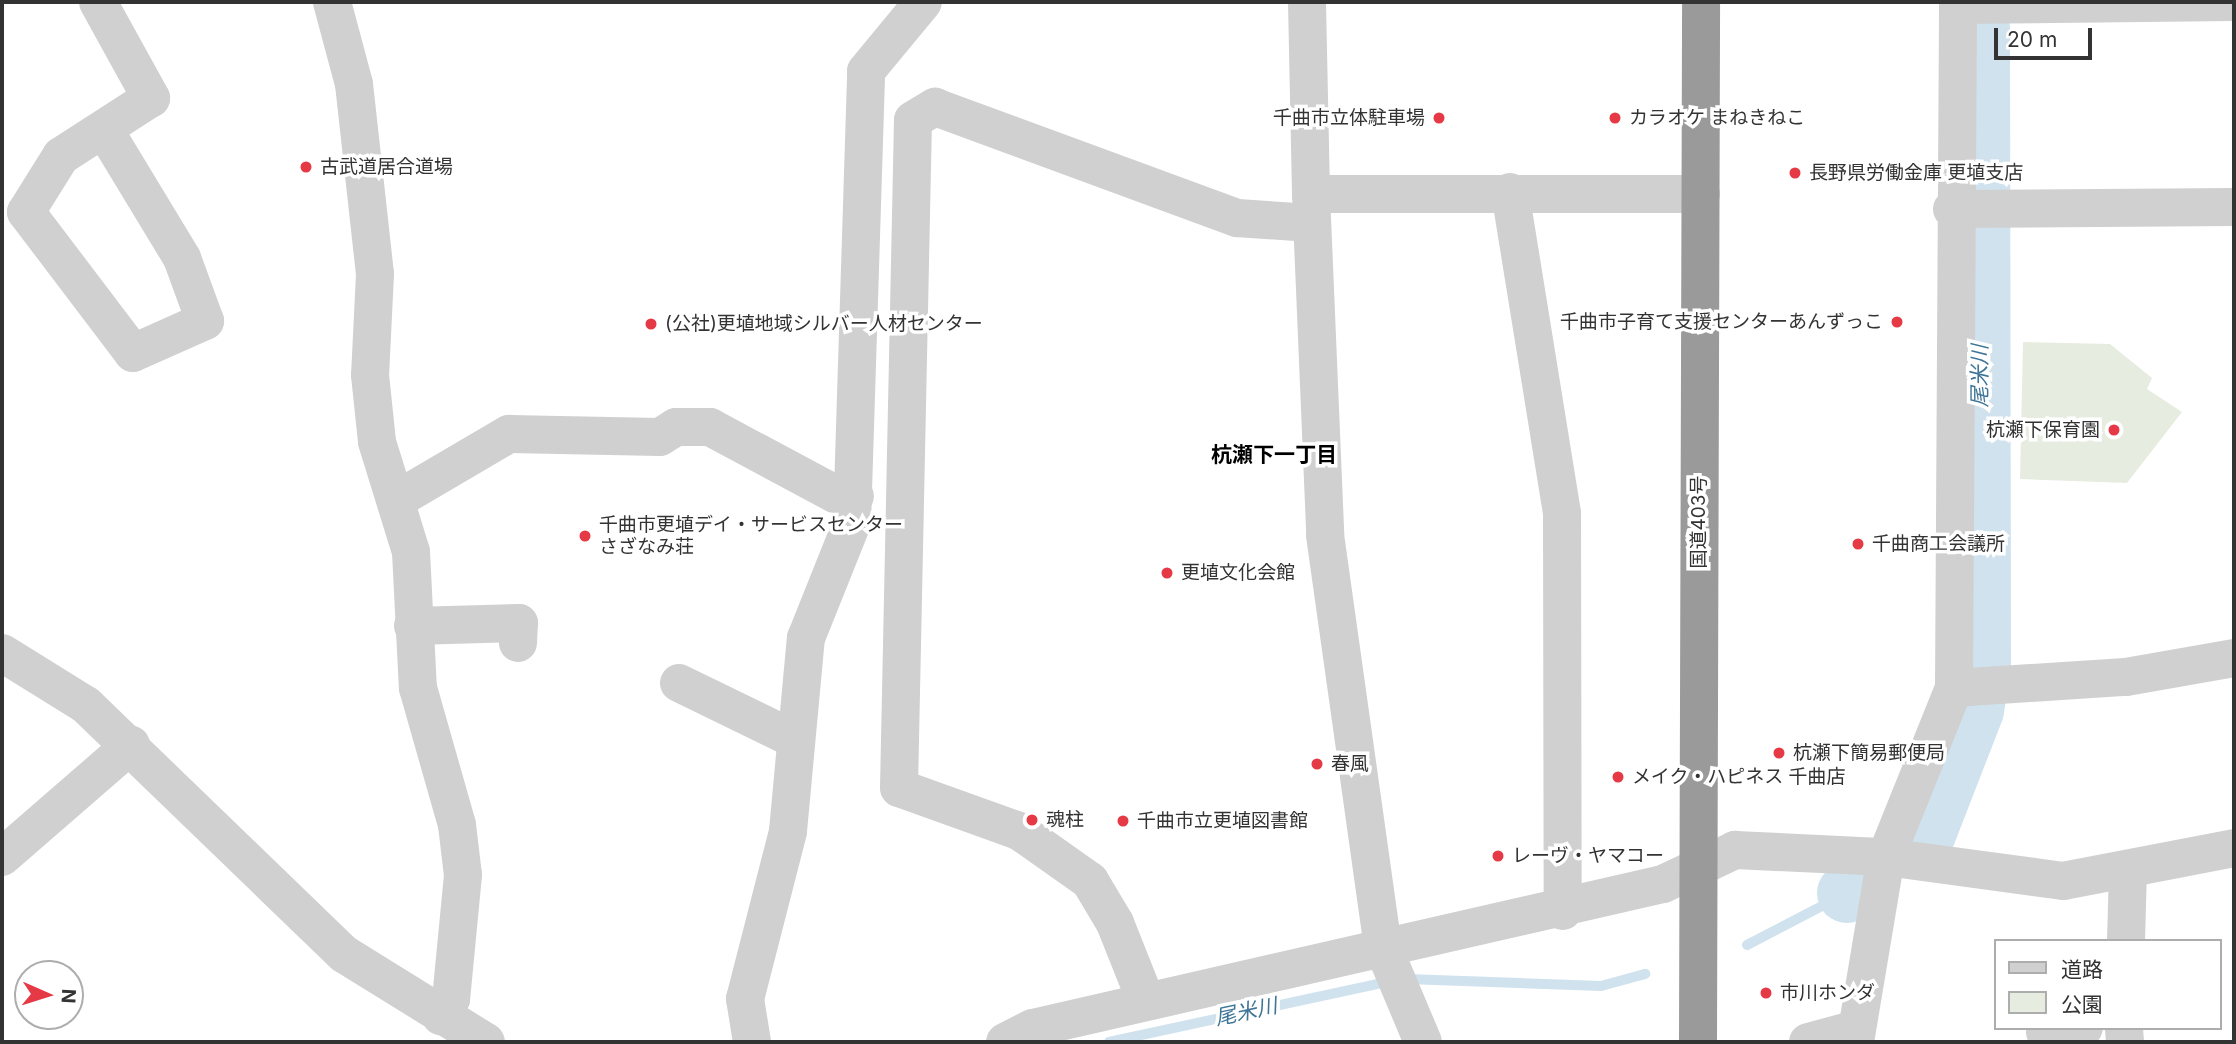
<!DOCTYPE html>
<html>
<head>
<meta charset="utf-8">
<style>
  body { margin:0 }
  #map { position:relative; width:2236px; height:1044px; overflow:hidden; background:#fff; font-family:Inter,"Noto Sans JP",sans-serif }
  div>[style] { position:absolute }
  .green>* { inset:0; background:#e6ecdf }
  .stream>* { height:10px; margin:-5px; padding:0 5px; transform-origin:5px; border-radius:5px; background:#cfe2ee }
  .river>* { height:60px; margin:-30px; padding:0 30px; transform-origin:30px; border-radius:30px; background:#cfe2ee }
  .minor>* { height:38px; margin:-19px; padding:0 19px; transform-origin:19px; border-radius:19px; background:#d0d0d0 }
  .highway>* { height:38px; margin:-19px; padding:0 19px; transform-origin:19px; border-radius:19px; background:#9a9a9a }
  .dots>* { width:19px; height:19px; translate:-50% -50%; box-sizing:border-box; border:4px solid #fff; border-radius:50% }
  span { translate:-50% -50%; white-space:nowrap; text-align:center; line-height:1.15; -webkit-text-stroke:7px #fff; paint-order:stroke }
  .poi-label { font-size:19px; color:#333 }
  .right { translate:-100% -50%; text-align:right }
  .left { translate:0 -50%; text-align:left }
  .street-label { font-size:19px; color:#333 }
  .water-label { font-size:21px; color:#3f7597; font-style:italic }
  .neighbourhood-label { font-size:21px; color:#000; font-weight:700 }
  .frame { position:absolute; inset:0; border:4px solid #333; pointer-events:none }
  .legend { position:absolute; left:1994px; top:939px; width:228px; height:91px; box-sizing:border-box; background:#fff; border:2px solid #adadad; margin:0; padding:9px 12px; list-style:none; font-size:21px; color:#333 }
  .legend li { display:flex; align-items:center; gap:14px; height:35px }
  .legend b { width:35px; border:2px solid #adadad }
  .north { position:absolute; left:14px; top:960px; width:70px; height:70px; box-sizing:border-box; background:#fff; border:2px solid #adadad; border-radius:50%; rotate:93deg; font-size:19px; font-weight:700; line-height:28px; text-align:center; color:#333 }
  .north::after { content:''; display:block; margin:auto; width:24px; height:32px; background:#e63946; clip-path:polygon(50% 0,100% 100%,50% 72%,0 100%) }
  .scale { position:absolute; left:1994px; top:28px; width:98px; height:32px; box-sizing:border-box; border:4px solid #333; border-top:0; padding-left:9px; font-size:21px; line-height:24px; white-space:nowrap; color:#333; -webkit-text-stroke:5px #fff; paint-order:stroke }
</style>
</head>
<body>
<div id="map">
  <div class="green">
    <div style="clip-path:polygon(2023px 342px,2110px 344px,2152px 378px,2147px 389px,2182px 412px,2127px 483px,2020px 479px)"></div>
  </div>
  <div class="stream">
    <div style="left:1747px;top:945px;width:113px;rotate:-27.5deg"></div>
    <div style="left:1407px;top:979px;width:194px;rotate:2.1deg"></div>
    <div style="left:1601px;top:986px;width:46px;rotate:-15.3deg"></div>
    <div style="left:1109px;top:1042px;width:280px;rotate:-12.2deg"></div>
  </div>
  <div class="river">
    <div style="left:1924px;top:839px;width:138px;rotate:-68.8deg"></div>
    <div style="left:1974px;top:710px;width:45px;rotate:-81deg"></div>
    <div style="left:1981px;top:666px;width:638px;rotate:-90.09deg"></div>
    <div style="left:1847px;top:893px;width:16px;rotate:-35deg"></div>
  </div>
  <div class="minor">
    <div style="left:98px;top:2px;width:110px;rotate:61.1deg"></div>
    <div style="left:151px;top:98px;width:107px;rotate:147.2deg"></div>
    <div style="left:61px;top:156px;width:66px;rotate:122deg"></div>
    <div style="left:26px;top:212px;width:177px;rotate:52.8deg"></div>
    <div style="left:133px;top:353px;width:79px;rotate:-24deg"></div>
    <div style="left:205px;top:321px;width:67px;rotate:-110.1deg"></div>
    <div style="left:182px;top:258px;width:149px;rotate:-121.2deg"></div>
    <div style="left:332px;top:2px;width:85px;rotate:75deg"></div>
    <div style="left:354px;top:84px;width:191px;rotate:83.7deg"></div>
    <div style="left:375px;top:274px;width:101px;rotate:92.8deg"></div>
    <div style="left:370px;top:375px;width:67px;rotate:84deg"></div>
    <div style="left:377px;top:442px;width:115px;rotate:72.8deg"></div>
    <div style="left:411px;top:552px;width:136px;rotate:87.1deg"></div>
    <div style="left:418px;top:688px;width:142px;rotate:74.1deg"></div>
    <div style="left:457px;top:825px;width:50px;rotate:83.2deg"></div>
    <div style="left:463px;top:875px;width:125px;rotate:95.5deg"></div>
    <div style="left:451px;top:999px;width:20px;rotate:120deg"></div>
    <div style="left:1307px;top:2px;width:192px;rotate:88.8deg"></div>
    <div style="left:1311px;top:194px;width:390px"></div>
    <div style="left:1510px;top:192px;width:326px;rotate:80.8deg"></div>
    <div style="left:1562px;top:514px;width:397px;rotate:89.9deg"></div>
    <div style="left:1311px;top:194px;width:341px;rotate:87.6deg"></div>
    <div style="left:1325px;top:535px;width:416px;rotate:82deg"></div>
    <div style="left:1383px;top:947px;width:103px;rotate:67.2deg"></div>
    <div style="left:1952px;top:209px;width:282px;rotate:-0.4deg"></div>
    <div style="left:398px;top:499px;width:129px;rotate:-30.4deg"></div>
    <div style="left:509px;top:434px;width:151px;rotate:1.1deg"></div>
    <div style="left:660px;top:437px;width:19px;rotate:-32deg"></div>
    <div style="left:676px;top:427px;width:34px"></div>
    <div style="left:710px;top:427px;width:142px;rotate:28.2deg"></div>
    <div style="left:835px;top:494px;width:20px;rotate:6deg"></div>
    <div style="left:413px;top:626px;width:106px;rotate:-1.6deg"></div>
    <div style="left:519px;top:623px;width:20px;rotate:93deg"></div>
    <div style="left:2px;top:653px;width:99px;rotate:31.8deg"></div>
    <div style="left:86px;top:705px;width:359px;rotate:44deg"></div>
    <div style="left:344px;top:954px;width:167px;rotate:31.8deg"></div>
    <div style="left:679px;top:683px;width:130px;rotate:26deg"></div>
    <div style="left:1954px;top:688px;width:172px;rotate:-3.7deg"></div>
    <div style="left:2126px;top:677px;width:110px;rotate:-10deg"></div>
    <div style="left:2px;top:857px;width:171px;rotate:-41deg"></div>
    <div style="left:2126px;top:941px;width:72px;rotate:-88.4deg"></div>
    <div style="left:1146px;top:1001px;width:84px;rotate:-111.7deg"></div>
    <div style="left:1115px;top:923px;width:49px;rotate:-120.8deg"></div>
    <div style="left:1090px;top:881px;width:87px;rotate:-144.8deg"></div>
    <div style="left:1019px;top:831px;width:127px;rotate:-160.3deg"></div>
    <div style="left:899px;top:788px;width:668px;rotate:-88.8deg"></div>
    <div style="left:913px;top:120px;width:26px;rotate:-31deg"></div>
    <div style="left:935px;top:107px;width:322px;rotate:20.2deg"></div>
    <div style="left:1237px;top:218px;width:74px;rotate:3.9deg"></div>
    <div style="left:2124px;top:1028px;width:14px;rotate:86deg"></div>
    <div style="left:2045px;top:1032px;width:39px;rotate:-6deg"></div>
    <div style="left:752px;top:1042px;width:44px;rotate:-99.2deg"></div>
    <div style="left:745px;top:999px;width:173px;rotate:-75.6deg"></div>
    <div style="left:788px;top:831px;width:194px;rotate:-84.7deg"></div>
    <div style="left:806px;top:638px;width:124px;rotate:-68.2deg"></div>
    <div style="left:852px;top:523px;width:452px;rotate:-88.2deg"></div>
    <div style="left:866px;top:71px;width:89px;rotate:-50.4deg"></div>
    <div style="left:1005px;top:1042px;width:31px;rotate:-27deg"></div>
    <div style="left:1033px;top:1028px;width:646px;rotate:-12.88deg"></div>
    <div style="left:1663px;top:884px;width:80px;rotate:-25.3deg"></div>
    <div style="left:1735px;top:850px;width:151px;rotate:2.7deg"></div>
    <div style="left:1886px;top:857px;width:179px;rotate:7.7deg"></div>
    <div style="left:2063px;top:881px;width:174px;rotate:-10.9deg"></div>
    <div style="left:1808px;top:1042px;width:47px;rotate:-14.9deg"></div>
    <div style="left:1855px;top:1042px;width:188px;rotate:-80.5deg"></div>
    <div style="left:1886px;top:857px;width:182px;rotate:-68.1deg"></div>
    <div style="left:1954px;top:688px;width:683px;rotate:-89.66deg"></div>
    <div style="left:1958px;top:5px;width:276px;rotate:-0.6deg"></div>
  </div>
  <div class="highway">
    <div style="left:1698px;top:1042px;width:1040px;rotate:-89.83deg"></div>
  </div>
  <div class="dots">
    <div style="left:1439px;top:118px;background:#e63946"></div>
    <div style="left:1615px;top:118px;background:#e63946"></div>
    <div style="left:306px;top:167px;background:#e63946"></div>
    <div style="left:1795px;top:173px;background:#e63946"></div>
    <div style="left:1897px;top:322px;background:#e63946"></div>
    <div style="left:651px;top:324px;background:#e63946"></div>
    <div style="left:2114px;top:430px;background:#e63946"></div>
    <div style="left:585px;top:536px;background:#e63946"></div>
    <div style="left:1858px;top:544px;background:#e63946"></div>
    <div style="left:1167px;top:573px;background:#e63946"></div>
    <div style="left:1779px;top:753px;background:#e63946"></div>
    <div style="left:1317px;top:764px;background:#e63946"></div>
    <div style="left:1618px;top:777px;background:#e63946"></div>
    <div style="left:1032px;top:820px;background:#e63946"></div>
    <div style="left:1123px;top:821px;background:#e63946"></div>
    <div style="left:1498px;top:856px;background:#e63946"></div>
    <div style="left:1766px;top:993px;background:#e63946"></div>
  </div>
  <div class="poi-label">
    <span class="right" style="left:1425px;top:118px">千曲市立体駐車場</span>
    <span class="left" style="left:1629px;top:118px">カラオケ まねきねこ</span>
    <span class="left" style="left:320px;top:167px">古武道居合道場</span>
    <span class="left" style="left:1809px;top:173px">長野県労働金庫 更埴支店</span>
    <span class="right" style="left:1883px;top:322px">千曲市子育て支援センターあんずっこ</span>
    <span class="left" style="left:665px;top:324px">(公社)更埴地域シルバー人材センター</span>
    <span class="right" style="left:2100px;top:430px">杭瀬下保育園</span>
    <span class="left" style="left:599px;top:536px">千曲市更埴デイ・サービスセンター<br>さざなみ荘</span>
    <span class="left" style="left:1872px;top:544px">千曲商工会議所</span>
    <span class="left" style="left:1181px;top:573px">更埴文化会館</span>
    <span class="left" style="left:1793px;top:753px">杭瀬下簡易郵便局</span>
    <span class="left" style="left:1331px;top:764px">春風</span>
    <span class="left" style="left:1632px;top:777px">メイク・ハピネス 千曲店</span>
    <span class="left" style="left:1046px;top:820px">魂柱</span>
    <span class="left" style="left:1137px;top:821px">千曲市立更埴図書館</span>
    <span class="left" style="left:1512px;top:856px">レーヴ・ヤマコー</span>
    <span class="left" style="left:1780px;top:993px">市川ホンダ</span>
  </div>
  <div class="street-label">
    <span style="left:1699px;top:522px;rotate:-90deg">国道403号</span>
  </div>
  <div class="water-label">
    <span style="left:1980px;top:376px;rotate:-90deg">尾米川</span>
    <span style="left:1246px;top:1012px;rotate:-12deg">尾米川</span>
  </div>
  <div class="neighbourhood-label">
    <span style="left:1274px;top:455px">杭瀬下一丁目</span>
  </div>
  <div class="frame"></div>
  <ul class="legend">
  <li><b style="height:9px;background:#d0d0d0"></b>道路</li>
  <li><b style="height:19px;background:#e6ecdf"></b>公園</li>
  </ul>
  <div class="north">N</div>
  <div class="scale">20 m</div>
</div>
</body>
</html>
